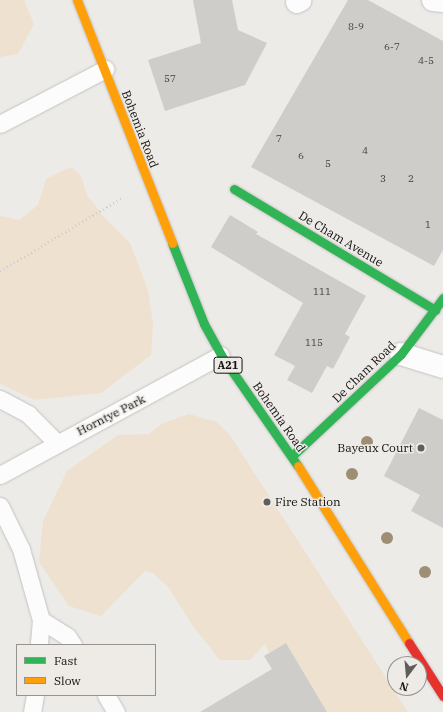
<!DOCTYPE html>
<html>
<head>
<meta charset="utf-8">
<style>
  body { margin:0 }
  #map { position:relative; width:443px; height:712px; overflow:hidden; background:#edebe8; font-family:"IBM Plex Serif",serif }
  div>[style] { position:absolute }
  .green>* { inset:0; background:#eee1cf }
  .building>* { inset:0; background:#cecdca }
  .path>* { height:2.5px; margin-top:-1.25px; transform-origin:0; background:repeating-linear-gradient(90deg,#cfcfce 0 1px,transparent 0 4px) }
  .roads { filter:drop-shadow(0 0 1px #c4c3c1) drop-shadow(0 0 1px #c4c3c1) }
  .lane>* { height:17px; margin:-8.5px; padding:0 8.5px; transform-origin:8.5px; border-radius:8.5px; background:#fcfcfc }
  .street>* { height:22px; margin:-11px; padding:0 11px; transform-origin:11px; border-radius:11px; background:#fcfcfc }
  .fast>* { height:9px; margin:-4.5px; padding:0 4.5px; transform-origin:4.5px; border-radius:4.5px; background:#30b455 }
  .slow>* { height:9px; margin:-4.5px; padding:0 4.5px; transform-origin:4.5px; border-radius:4.5px; background:#ff9f0a }
  .jam>* { height:9px; margin:-4.5px; padding:0 4.5px; transform-origin:4.5px; border-radius:4.5px; background:#e5322d }
  .trees>* { width:12px; height:12px; margin:-6px; border-radius:50%; background:#9e8e74 }
  .dots>* { width:11px; height:11px; translate:-50% -50%; box-sizing:border-box; border:2px solid #eeebe7; border-radius:50% }
  span { translate:-50% -50%; white-space:nowrap; text-align:center; line-height:1.15; -webkit-text-stroke:3px #eeebe7; paint-order:stroke }
  .number-label { font-size:10px; color:#42413f }
  .number-label span { -webkit-text-stroke-width:0 }
  .shield-label span { padding:1px 3px; background:#eeebe7; border:1px solid; border-radius:3px; -webkit-text-stroke-width:0 }
  .shield-label { font-size:11px; color:#131211; font-weight:700 }
  .street-label { font-size:12px; color:#131211 }
  .poi-label { font-size:12px; color:#131211 }
  .right { translate:-100% -50%; text-align:right }
  .left { translate:0 -50%; text-align:left }
  .legend { position:absolute; left:16px; top:644px; width:140px; height:52px; box-sizing:border-box; background:#eeebe7; border:1px solid #969491; margin:0; padding:5px 7px; list-style:none; font-size:12px; color:#131211 }
  .legend li { display:flex; align-items:center; gap:8px; height:20px }
  .legend b { width:20px; border:1px solid #969491 }
  .north { position:absolute; left:387px; top:656px; width:40px; height:40px; box-sizing:border-box; background:#eeebe7; border:1px solid #969491; border-radius:50%; rotate:196deg; font-size:11px; font-weight:700; line-height:16px; text-align:center; color:#131211 }
  .north::after { content:''; display:block; margin:auto; width:14px; height:18px; background:#5f5e5c; clip-path:polygon(50% 0,100% 100%,50% 72%,0 100%) }
</style>
</head>
<body>
<div id="map">
  <div class="green">
    <div style="clip-path:polygon(0 0,24px 0,34px 24px,18px 54px,0 57px)"></div>
    <div style="clip-path:polygon(71px 167px,81px 176px,87px 195px,103px 216px,130px 243px,148px 290px,153px 324px,151px 355px,101px 393px,35px 400px,0 384px,0 216px,19px 220px,38px 205px,46px 179px)"></div>
    <div style="clip-path:polygon(189px 414px,217px 422px,230px 435px,408px 712px,327px 712px,286px 643px,269px 653px,265px 644px,250px 660px,220px 660px,192px 625px,169px 588px,153px 573px,145px 571px,101px 616px,69px 606px,39px 562px,43px 521px,67px 471px,118px 435px,149px 434px,163px 423px)"></div>
  </div>
  <div class="building">
    <div style="clip-path:polygon(193px 0,232px 0,238px 30px,267px 43px,245px 85px,165px 111px,148px 60px,201px 43px)"></div>
    <div style="clip-path:polygon(348px 0,368px 0,443px 41px,443px 250px,434px 266px,251px 167px)"></div>
    <div style="clip-path:polygon(230px 215px,258px 232px,256px 234px,366px 296px,345px 334px,350px 337px,333px 369px,327px 366px,312px 393px,287px 380px,295px 366px,274px 355px,303px 303px,211px 247px)"></div>
    <div style="clip-path:polygon(419px 408px,443px 420px,443px 528px,411px 511px,420px 495px,384px 476px)"></div>
    <div style="clip-path:polygon(286px 643px,327px 712px,200px 712px,272px 669px,264px 656px)"></div>
  </div>
  <div class="path">
    <div style="left:0;top:271px;width:144px;rotate:-31deg"></div>
  </div>
  <div class="roads">
    <div class="lane">
      <div style="left:0;top:124px;width:119px;rotate:-27.6deg"></div>
      <div style="left:0;top:399px;width:32px;rotate:28deg"></div>
      <div style="left:28px;top:414px;width:41px;rotate:45deg"></div>
      <div style="left:0;top:475px;width:251px;rotate:-28.5deg"></div>
      <div style="left:0;top:506px;width:48px;rotate:64deg"></div>
      <div style="left:21px;top:549px;width:74px;rotate:74.3deg"></div>
      <div style="left:41px;top:620px;width:25px;rotate:95deg"></div>
      <div style="left:41px;top:620px;width:31px;rotate:32deg"></div>
      <div style="left:67px;top:636px;width:11px;rotate:56deg"></div>
      <div style="left:106px;top:695px;width:20px;rotate:60deg"></div>
      <div style="left:32px;top:712px;width:17px;rotate:-80deg"></div>
    </div>
    <div class="street">
      <div style="left:433px;top:0;width:10px;rotate:6deg"></div>
      <div style="left:297px;top:2px;width:4px;rotate:-27deg"></div>
      <div style="left:401px;top:354px;width:44px;rotate:17.2deg"></div>
    </div>
    <div class="fast">
      <div style="left:234px;top:189px;width:235px;rotate:31deg"></div>
      <div style="left:172px;top:243px;width:87px;rotate:68.4deg"></div>
      <div style="left:204px;top:324px;width:35px;rotate:61deg"></div>
      <div style="left:221px;top:355px;width:135px;rotate:55.3deg"></div>
      <div style="left:292px;top:456px;width:149px;rotate:-43.1deg"></div>
      <div style="left:401px;top:354px;width:70px;rotate:-53.1deg"></div>
    </div>
    <div class="slow">
      <div style="left:77px;top:0;width:261px;rotate:68.6deg"></div>
      <div style="left:298px;top:466px;width:209px;rotate:57.9deg"></div>
    </div>
    <div class="jam">
      <div style="left:409px;top:643px;width:63px;rotate:57.3deg"></div>
    </div>
  </div>
  <div class="trees">
    <div style="left:367px;top:442px"></div>
    <div style="left:352px;top:474px"></div>
    <div style="left:387px;top:538px"></div>
    <div style="left:425px;top:572px"></div>
  </div>
  <div class="dots">
    <div style="left:421px;top:448px;background:#5f5e5c"></div>
    <div style="left:267px;top:502px;background:#5f5e5c"></div>
  </div>
  <div class="number-label">
    <span style="left:356px;top:27px">8-9</span>
    <span style="left:392px;top:47px">6-7</span>
    <span style="left:426px;top:61px">4-5</span>
    <span style="left:170px;top:79px">57</span>
    <span style="left:279px;top:139px">7</span>
    <span style="left:365px;top:151px">4</span>
    <span style="left:301px;top:156px">6</span>
    <span style="left:328px;top:164px">5</span>
    <span style="left:383px;top:179px">3</span>
    <span style="left:411px;top:179px">2</span>
    <span style="left:428px;top:225px">1</span>
    <span style="left:322px;top:292px">111</span>
    <span style="left:314px;top:343px">115</span>
  </div>
  <div class="shield-label">
    <span style="left:228px;top:365px">A21</span>
  </div>
  <div class="street-label">
    <span style="left:140px;top:129px;rotate:69deg">Bohemia Road</span>
    <span style="left:341px;top:239px;rotate:31deg">De Cham Avenue</span>
    <span style="left:364px;top:372px;rotate:-44deg">De Cham Road</span>
    <span style="left:111px;top:415px;rotate:-27deg">Horntye Park</span>
    <span style="left:279px;top:417px;rotate:55deg">Bohemia Road</span>
  </div>
  <div class="poi-label">
    <span class="right" style="left:413px;top:448px">Bayeux Court</span>
    <span class="left" style="left:275px;top:502px">Fire Station</span>
  </div>
  <ul class="legend">
  <li><b style="height:5px;background:#30b455"></b>Fast</li>
  <li><b style="height:5px;background:#ff9f0a"></b>Slow</li>
  </ul>
  <div class="north">N</div>
</div>
</body>
</html>
